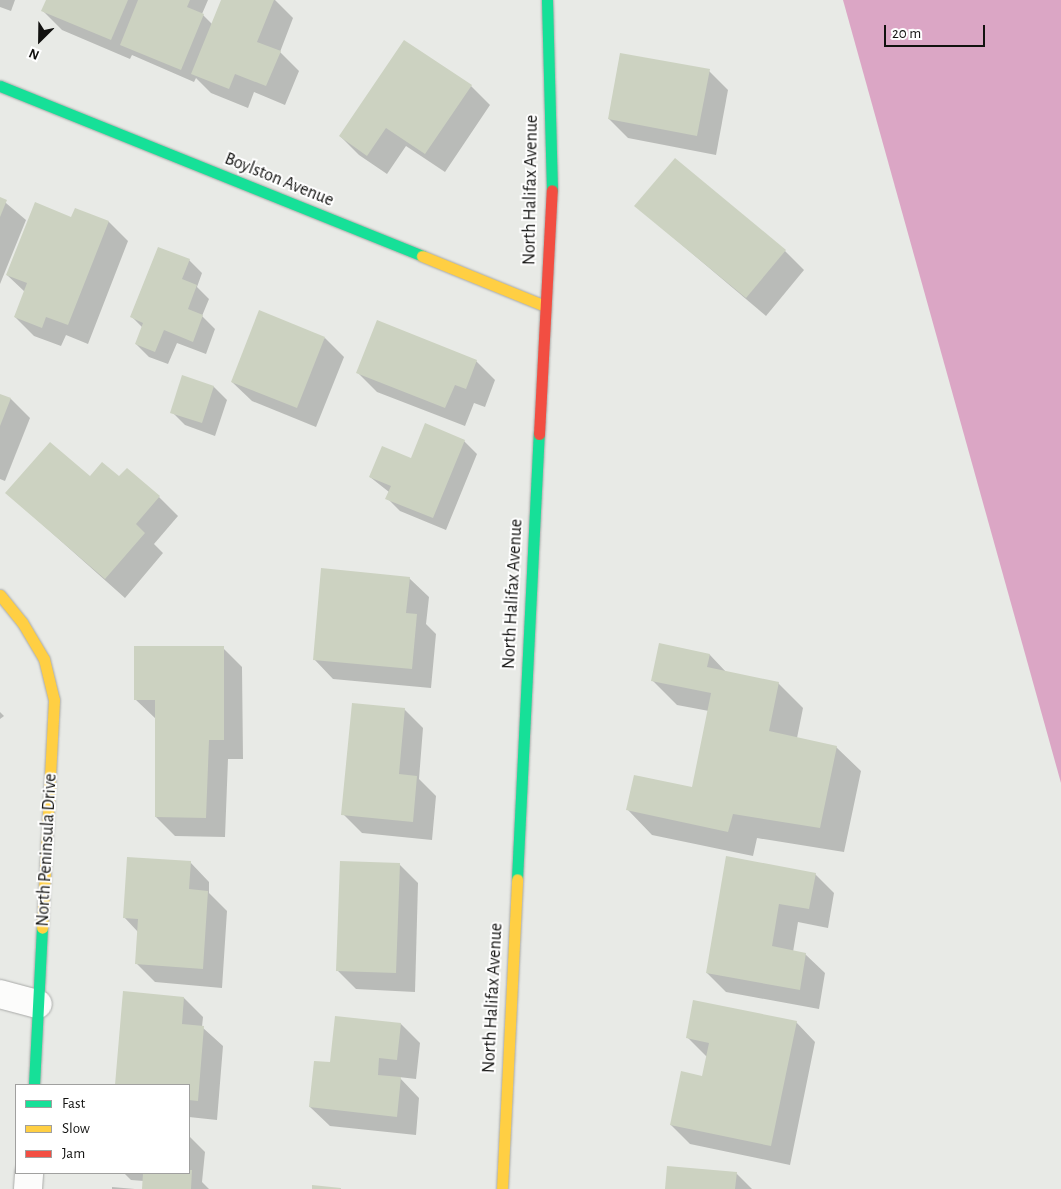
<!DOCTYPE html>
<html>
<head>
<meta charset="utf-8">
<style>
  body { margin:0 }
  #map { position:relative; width:1061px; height:1189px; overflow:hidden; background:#e8eae6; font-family:"Alegreya Sans",sans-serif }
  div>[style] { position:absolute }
  .water>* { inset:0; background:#dba6c5 }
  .shadow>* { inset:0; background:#0003 }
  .building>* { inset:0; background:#ccd2c1 }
  .roads { filter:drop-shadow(0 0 1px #a9aaa8) drop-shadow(0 0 1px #a9aaa8) }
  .street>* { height:28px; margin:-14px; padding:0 14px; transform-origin:14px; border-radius:14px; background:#fcfcfb }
  .fast>* { height:11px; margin:-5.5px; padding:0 5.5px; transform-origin:5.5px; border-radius:5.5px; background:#16e098 }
  .slow>* { height:11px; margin:-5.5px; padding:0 5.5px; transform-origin:5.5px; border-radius:5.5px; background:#ffcf43 }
  .jam>* { height:11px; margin:-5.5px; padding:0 5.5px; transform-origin:5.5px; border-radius:5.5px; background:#f24e42 }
  span { translate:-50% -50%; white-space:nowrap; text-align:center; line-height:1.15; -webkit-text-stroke:4px #fff; paint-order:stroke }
  .street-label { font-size:18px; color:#121210 }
  .legend { position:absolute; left:15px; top:1084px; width:175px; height:90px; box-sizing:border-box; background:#fff; border:1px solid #a0a09f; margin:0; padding:6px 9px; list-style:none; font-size:15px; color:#121210 }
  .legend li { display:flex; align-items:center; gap:10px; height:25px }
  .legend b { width:25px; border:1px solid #a0a09f }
  .north { position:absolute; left:15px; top:15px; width:50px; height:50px; -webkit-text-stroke:4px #fff; paint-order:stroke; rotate:203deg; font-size:14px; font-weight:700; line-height:20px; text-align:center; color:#121210 }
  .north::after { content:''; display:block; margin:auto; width:18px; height:22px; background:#121210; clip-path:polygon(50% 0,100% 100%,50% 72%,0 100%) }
  .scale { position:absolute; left:884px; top:25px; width:101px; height:22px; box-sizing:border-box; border:2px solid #121210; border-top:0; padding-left:6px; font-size:15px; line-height:18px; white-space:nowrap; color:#121210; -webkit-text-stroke:4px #fff; paint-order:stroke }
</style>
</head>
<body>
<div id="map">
  <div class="water">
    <div style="clip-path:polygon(843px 0,1061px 0,1061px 783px)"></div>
  </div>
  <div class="shadow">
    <div style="clip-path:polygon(0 0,15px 0,11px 11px,0 7px)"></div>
    <div style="clip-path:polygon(47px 0,208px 0,202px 14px,212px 24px,222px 0,275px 0,293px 18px,280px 52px,299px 71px,285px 105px,254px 92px,248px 108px,211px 93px,196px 78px,194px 82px,132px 55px,130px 59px,62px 30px,43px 11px)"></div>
    <div style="clip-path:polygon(709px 71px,728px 90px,716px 155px,628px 138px,609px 119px)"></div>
    <div style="clip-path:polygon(471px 86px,490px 105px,445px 172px,406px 146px,387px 174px,359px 155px,340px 136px)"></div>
    <div style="clip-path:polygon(0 198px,26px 220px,0 284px)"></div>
    <div style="clip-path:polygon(636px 206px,785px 251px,804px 270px,766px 316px)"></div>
    <div style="clip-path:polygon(76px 210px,109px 222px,128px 241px,88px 344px,66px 335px,61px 346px,34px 336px,15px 317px,25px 292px,7px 275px,72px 218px)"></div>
    <div style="clip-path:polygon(189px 260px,202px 273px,197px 287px,209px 299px,202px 316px,215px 329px,206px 354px,177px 343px,168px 364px,149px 357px,136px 344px,143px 328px,132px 317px)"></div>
    <div style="clip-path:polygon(325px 338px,344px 357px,316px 427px,252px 401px,232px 382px)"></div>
    <div style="clip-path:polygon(476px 361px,495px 380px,485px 407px,474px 403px,465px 426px,377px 392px,358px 373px)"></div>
    <div style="clip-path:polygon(183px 377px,214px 387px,227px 400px,215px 436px,185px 425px,172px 412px)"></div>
    <div style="clip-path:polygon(0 395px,11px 399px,30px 418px,5px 481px,0 479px)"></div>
    <div style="clip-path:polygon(464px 441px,477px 454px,446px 530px,400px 511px,387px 498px,389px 492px,370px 477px)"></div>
    <div style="clip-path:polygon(90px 478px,119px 478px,159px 497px,178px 516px,154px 544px,163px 553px,125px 598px,7px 493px)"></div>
    <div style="clip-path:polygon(409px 578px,429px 597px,426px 624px,436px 634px,431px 688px,333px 679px,314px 659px)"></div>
    <div style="clip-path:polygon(660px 644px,710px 655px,727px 673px,778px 683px,803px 708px,797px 738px,836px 747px,861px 771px,844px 852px,757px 838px,753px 856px,652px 835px,628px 810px,693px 788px,709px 711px,677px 705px,652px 680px)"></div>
    <div style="clip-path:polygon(223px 648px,242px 667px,243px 759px,228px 759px,225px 837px,175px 836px,156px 817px,156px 719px,136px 700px)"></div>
    <div style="clip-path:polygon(404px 709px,423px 728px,419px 779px,436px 796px,432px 840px,362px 833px,343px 814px)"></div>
    <div style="clip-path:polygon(0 712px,4px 716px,0 719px)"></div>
    <div style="clip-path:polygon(727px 858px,815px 874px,834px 893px,828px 928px,798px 922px,793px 952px,805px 954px,825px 973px,819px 1009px,726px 992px,707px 973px)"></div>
    <div style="clip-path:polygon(190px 862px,209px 882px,209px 893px,227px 911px,222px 988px,155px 982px,136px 963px,138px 932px,124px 917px)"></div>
    <div style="clip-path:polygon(399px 864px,418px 883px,415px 992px,356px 989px,337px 970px)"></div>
    <div style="clip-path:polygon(124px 993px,184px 998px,203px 1017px,202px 1027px,223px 1046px,217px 1120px,189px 1117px,189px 1085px,116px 1085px)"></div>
    <div style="clip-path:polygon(336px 1017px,401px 1024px,420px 1043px,416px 1079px,399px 1077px,419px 1098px,416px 1135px,330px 1126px,310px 1107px,331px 1064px)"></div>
    <div style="clip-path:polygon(796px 1022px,815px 1042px,790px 1165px,690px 1144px,671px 1125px,703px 1077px,707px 1057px,687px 1037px)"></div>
    <div style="clip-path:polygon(189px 1136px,205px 1152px,202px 1182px,209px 1189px,143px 1189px,144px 1181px,131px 1180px,124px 1173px,189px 1173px)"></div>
    <div style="clip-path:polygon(736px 1173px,752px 1189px,667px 1189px)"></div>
    <div style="clip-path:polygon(112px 1187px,135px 1189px,112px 1189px)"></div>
  </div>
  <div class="building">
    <div style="clip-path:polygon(46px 0,128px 0,111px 40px,41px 11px)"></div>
    <div style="clip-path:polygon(138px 0,190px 0,187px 7px,204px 14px,181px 70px,120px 45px)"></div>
    <div style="clip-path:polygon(221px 0,274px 0,257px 42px,281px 51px,266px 86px,235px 74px,229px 89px,191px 74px)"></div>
    <div style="clip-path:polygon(404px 40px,472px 85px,425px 154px,386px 128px,367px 156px,339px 136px)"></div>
    <div style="clip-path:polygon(620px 53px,710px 69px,697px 136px,608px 119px)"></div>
    <div style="clip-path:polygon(675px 158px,786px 250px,746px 298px,634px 206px)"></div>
    <div style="clip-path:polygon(0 197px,7px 200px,0 217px)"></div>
    <div style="clip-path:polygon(35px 202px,71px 217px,75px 208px,109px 221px,68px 325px,46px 317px,42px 328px,14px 317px,27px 283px,6px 275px)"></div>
    <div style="clip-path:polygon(158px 247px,190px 259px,182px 279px,197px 285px,188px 309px,203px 315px,193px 342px,164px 330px,155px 352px,135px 344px,143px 323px,130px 317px)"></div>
    <div style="clip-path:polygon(259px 310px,325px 337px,297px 408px,231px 382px)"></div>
    <div style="clip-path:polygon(377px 320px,477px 360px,466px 389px,455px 385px,445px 408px,356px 373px)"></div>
    <div style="clip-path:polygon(182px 375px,214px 386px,202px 423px,170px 413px)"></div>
    <div style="clip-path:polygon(0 394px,11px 398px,0 426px)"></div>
    <div style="clip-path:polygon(425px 423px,465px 440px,433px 518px,385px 499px,391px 486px,369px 477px,382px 446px,411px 458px)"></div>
    <div style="clip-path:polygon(50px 442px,90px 476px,102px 462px,119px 476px,127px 468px,160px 496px,136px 524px,145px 533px,105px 579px,5px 493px)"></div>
    <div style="clip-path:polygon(321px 568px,410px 577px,406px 613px,417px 614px,412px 669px,313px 660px)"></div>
    <div style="clip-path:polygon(659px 643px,710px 654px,707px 667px,779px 682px,769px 731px,837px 746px,820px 828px,733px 814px,728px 832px,626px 810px,634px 775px,692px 787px,711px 693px,651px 681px)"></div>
    <div style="clip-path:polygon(134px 646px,224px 646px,224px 740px,209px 740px,206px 818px,155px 817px,155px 700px,134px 700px)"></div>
    <div style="clip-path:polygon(352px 703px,405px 708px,399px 774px,417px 776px,413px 822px,341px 815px)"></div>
    <div style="clip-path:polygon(726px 856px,816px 873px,809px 909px,779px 904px,772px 946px,806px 953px,800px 990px,706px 973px)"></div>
    <div style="clip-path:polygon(127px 857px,191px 861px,189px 889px,208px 891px,203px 969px,135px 964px,138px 919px,123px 918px)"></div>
    <div style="clip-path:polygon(340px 861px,400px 863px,396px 973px,336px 971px)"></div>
    <div style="clip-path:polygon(123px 991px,184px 997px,182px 1024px,204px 1026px,198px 1101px,189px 1100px,189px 1085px,115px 1085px)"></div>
    <div style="clip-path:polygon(693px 1000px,797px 1021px,771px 1146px,670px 1125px,681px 1071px,702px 1076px,709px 1043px,686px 1038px)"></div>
    <div style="clip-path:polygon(335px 1016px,401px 1023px,397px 1060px,379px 1058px,378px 1075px,401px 1077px,397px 1117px,309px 1107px,314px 1061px,330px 1062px)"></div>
    <div style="clip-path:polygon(667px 1166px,737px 1172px,735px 1189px,665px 1189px)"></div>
    <div style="clip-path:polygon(189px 1170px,192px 1170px,191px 1189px,142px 1189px,143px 1173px,189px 1173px)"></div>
    <div style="clip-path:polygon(312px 1185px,341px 1188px,341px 1189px,312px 1189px)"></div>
  </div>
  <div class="roads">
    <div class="street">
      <div style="left:0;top:994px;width:39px;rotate:15deg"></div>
      <div style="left:28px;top:1189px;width:16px;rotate:-86deg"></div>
    </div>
    <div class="fast">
      <div style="left:547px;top:0;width:190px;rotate:88.5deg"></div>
      <div style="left:0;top:86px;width:455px;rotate:21.9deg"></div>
      <div style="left:517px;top:879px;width:446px;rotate:-87.2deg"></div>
      <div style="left:34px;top:1085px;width:157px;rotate:-87.1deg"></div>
    </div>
    <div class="slow">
      <div style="left:422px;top:256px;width:133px;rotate:22.1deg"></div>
      <div style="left:0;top:595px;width:35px;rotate:51deg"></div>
      <div style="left:22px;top:622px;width:43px;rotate:59.3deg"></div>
      <div style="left:44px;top:659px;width:42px;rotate:76.3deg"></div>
      <div style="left:54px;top:700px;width:228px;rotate:93deg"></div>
      <div style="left:502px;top:1189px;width:310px;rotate:-87.2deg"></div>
    </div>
    <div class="jam">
      <div style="left:539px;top:434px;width:244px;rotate:-87deg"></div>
    </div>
  </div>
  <div class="street-label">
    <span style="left:279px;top:180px;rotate:22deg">Boylston Avenue</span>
    <span style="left:531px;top:190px;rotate:-89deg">North Halifax Avenue</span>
    <span style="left:513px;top:594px;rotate:-87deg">North Halifax Avenue</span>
    <span style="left:47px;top:850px;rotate:-87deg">North Peninsula Drive</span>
    <span style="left:493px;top:998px;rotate:-87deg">North Halifax Avenue</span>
  </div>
  <ul class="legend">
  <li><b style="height:6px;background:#16e098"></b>Fast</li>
  <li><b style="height:6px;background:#ffcf43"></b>Slow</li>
  <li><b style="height:6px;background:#f24e42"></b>Jam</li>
  </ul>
  <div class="north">N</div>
  <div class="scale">20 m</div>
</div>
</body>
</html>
